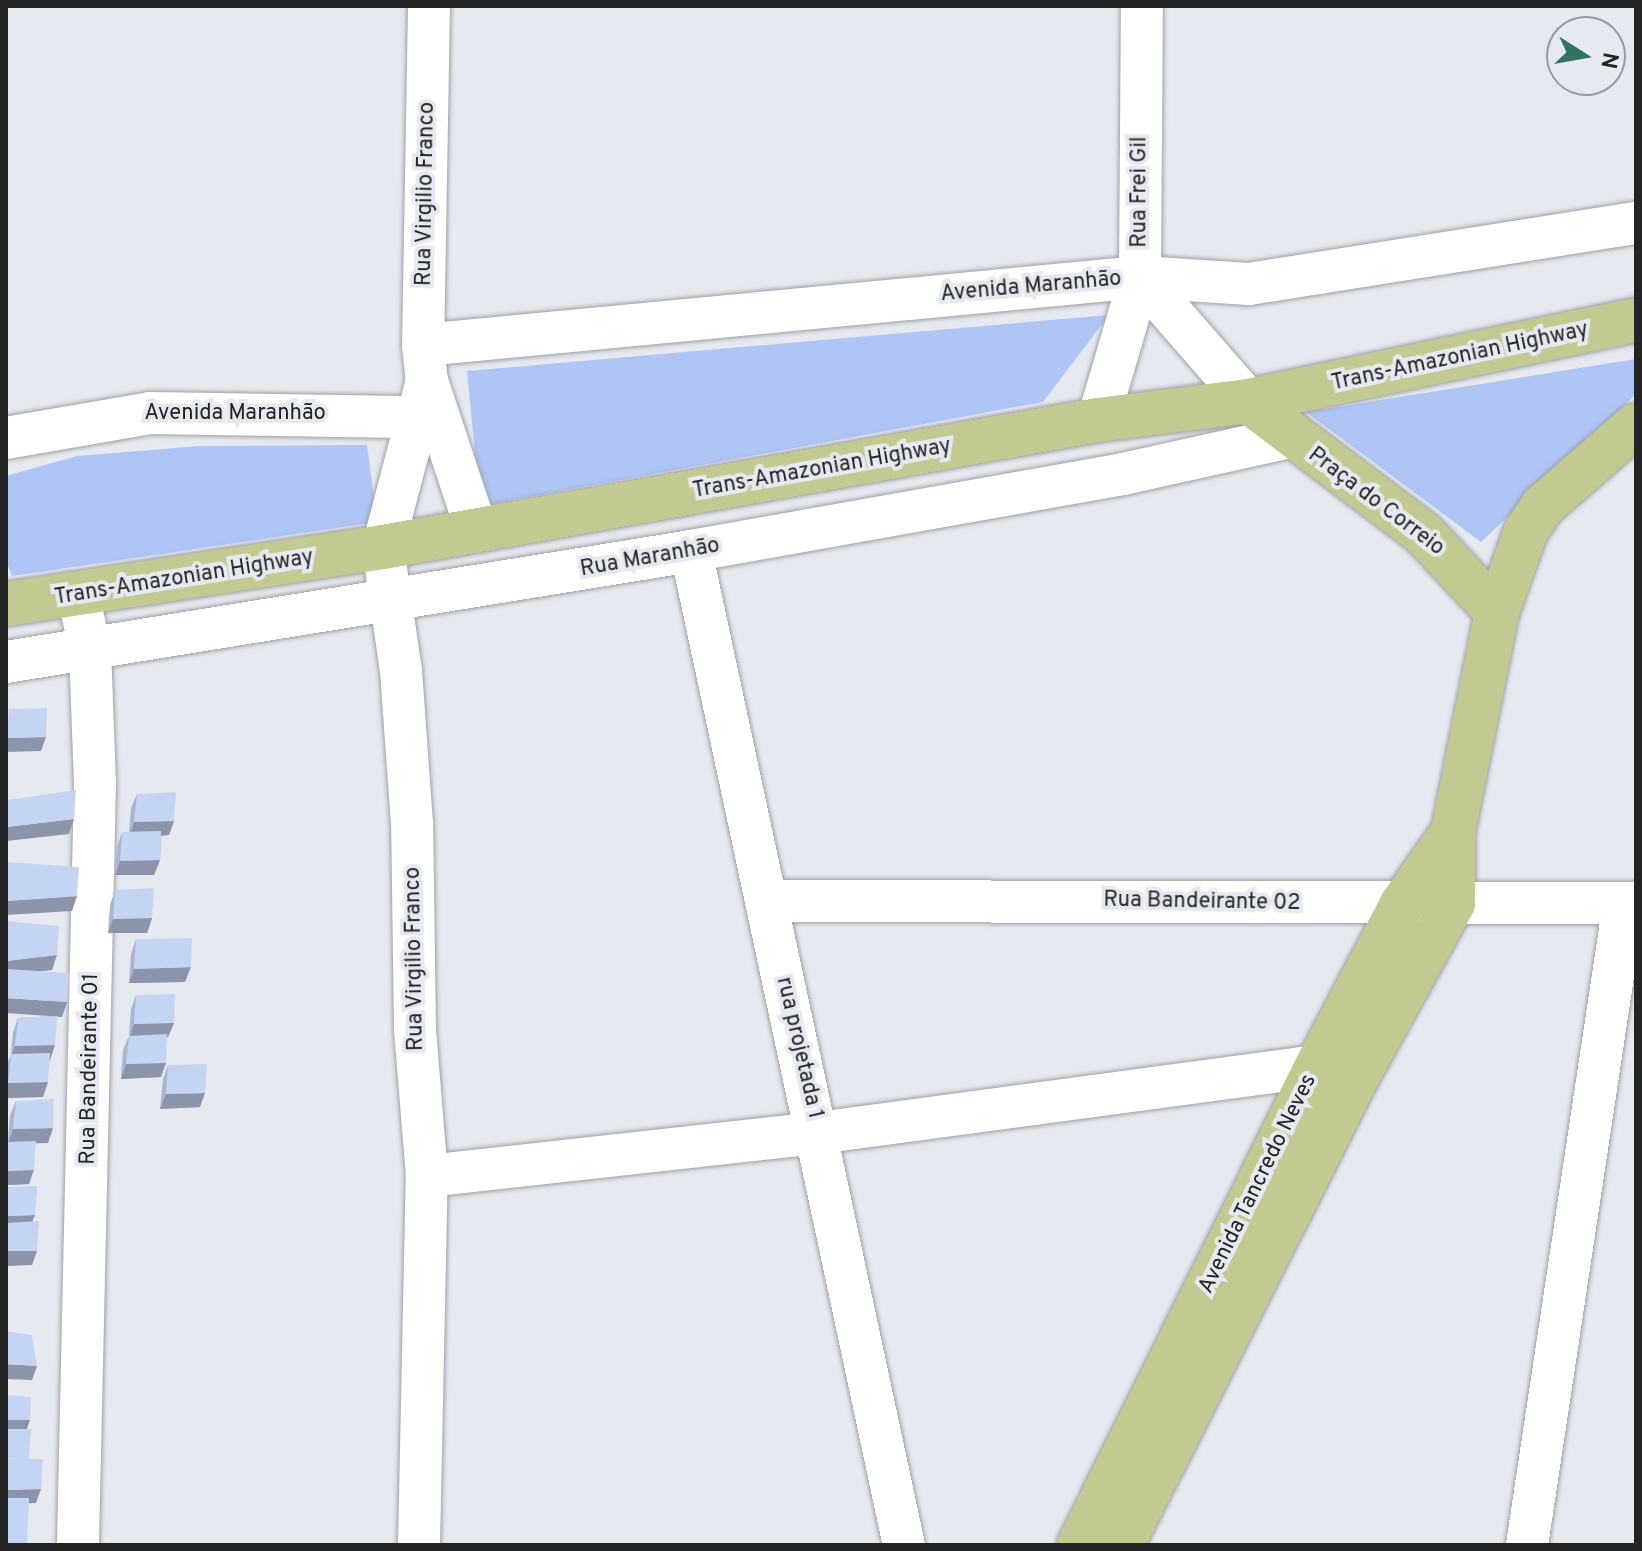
<!DOCTYPE html>
<html>
<head>
<meta charset="utf-8">
<style>
  body { margin:0 }
  #map { position:relative; width:1642px; height:1551px; overflow:hidden; background:#e6e9ef; font-family:Overpass,sans-serif }
  div>[style] { position:absolute }
  .green>* { inset:0; background:#afc5f6 }
  .roads { filter:drop-shadow(0 0 2px #9ea1a7) drop-shadow(0 0 2px #9ea1a7) }
  .minor>* { height:42px; margin:-21px; padding:0 21px; transform-origin:21px; border-radius:21px; background:#fff }
  .major>* { height:44px; margin:-22px; padding:0 22px; transform-origin:22px; border-radius:22px; background:#c2ca92 }
  .wall>* { inset:0; background:#aab6d1 }
  .shaded-wall>* { inset:0; background:#8b94aa }
  .building>* { inset:0; background:#c6d4f3 }
  span { translate:-50% -50%; white-space:nowrap; text-align:center; line-height:1.15; -webkit-text-stroke:8px #e6e9ef; paint-order:stroke }
  .street-label { font-size:22px; color:#232426 }
  .frame { position:absolute; inset:0; border:8px solid #232426; pointer-events:none }
  .north { position:absolute; left:1546px; top:16px; width:80px; height:80px; box-sizing:border-box; background:#e6e9ef; border:2px solid #989a9f; border-radius:50%; rotate:101deg; font-size:22px; font-weight:700; line-height:32px; text-align:center; color:#232426 }
  .north::after { content:''; display:block; margin:auto; width:28px; height:36px; background:#317363; clip-path:polygon(50% 0,100% 100%,50% 72%,0 100%) }
</style>
</head>
<body>
<div id="map">
  <div class="green">
    <div style="clip-path:polygon(1109px 315px,1043px 402px,480px 506px,467px 371px)"></div>
    <div style="clip-path:polygon(1636px 359px,1636px 394px,1481px 542px,1306px 412px)"></div>
    <div style="clip-path:polygon(367px 445px,377px 522px,12px 576px,6px 561px,6px 476px,77px 456px,200px 446px)"></div>
  </div>
  <div class="roads">
    <div class="minor">
      <div style="left:429px;top:6px;width:339px;rotate:91deg"></div>
      <div style="left:423px;top:345px;width:36px;rotate:84deg"></div>
      <div style="left:427px;top:381px;width:158px;rotate:71.6deg"></div>
      <div style="left:1140px;top:277px;width:164px;rotate:48.9deg"></div>
      <div style="left:423px;top:345px;width:720px;rotate:-5.42deg"></div>
      <div style="left:1140px;top:277px;width:109px;rotate:3.7deg"></div>
      <div style="left:1249px;top:284px;width:392px;rotate:-9deg"></div>
      <div style="left:1098px;top:420px;width:149px;rotate:-73.6deg"></div>
      <div style="left:1140px;top:277px;width:271px;rotate:-89.6deg"></div>
      <div style="left:6px;top:438px;width:146px;rotate:-9.8deg"></div>
      <div style="left:150px;top:413px;width:268px;rotate:0.9deg"></div>
      <div style="left:691px;top:551px;width:1017px;rotate:77.91deg"></div>
      <div style="left:78px;top:595px;width:54px;rotate:77.2deg"></div>
      <div style="left:90px;top:648px;width:134px;rotate:87.9deg"></div>
      <div style="left:95px;top:782px;width:763px;rotate:91.28deg"></div>
      <div style="left:6px;top:662px;width:694px;rotate:-9.2deg"></div>
      <div style="left:691px;top:551px;width:439px;rotate:-10.1deg"></div>
      <div style="left:1123px;top:474px;width:171px;rotate:-12.5deg"></div>
      <div style="left:767px;top:901px;width:869px;rotate:0.13deg"></div>
      <div style="left:427px;top:1176px;width:393px;rotate:-6.3deg"></div>
      <div style="left:818px;top:1133px;width:503px;rotate:-7.65deg"></div>
      <div style="left:1317px;top:1066px;width:29px;rotate:16deg"></div>
      <div style="left:419px;top:1545px;width:369px;rotate:-88.8deg"></div>
      <div style="left:427px;top:1176px;width:147px;rotate:-94.7deg"></div>
      <div style="left:415px;top:1029px;width:205px;rotate:-90.8deg"></div>
      <div style="left:412px;top:824px;width:153px;rotate:-94.1deg"></div>
      <div style="left:401px;top:671px;width:125px;rotate:-98.3deg"></div>
      <div style="left:383px;top:547px;width:172px;rotate:-75.2deg"></div>
      <div style="left:1527px;top:1545px;width:649px;rotate:-81.41deg"></div>
    </div>
    <div class="major">
      <div style="left:1248px;top:401px;width:221px;rotate:37.1deg"></div>
      <div style="left:1424px;top:534px;width:107px;rotate:46.9deg"></div>
      <div style="left:6px;top:604px;width:381px;rotate:-8.6deg"></div>
      <div style="left:383px;top:547px;width:726px;rotate:-10.07deg"></div>
      <div style="left:1098px;top:420px;width:151px;rotate:-7.2deg"></div>
      <div style="left:1248px;top:401px;width:396px;rotate:-11.8deg"></div>
      <div style="left:1079px;top:1545px;width:535px;rotate:-63.58deg"></div>
      <div style="left:1317px;top:1066px;width:183px;rotate:-62.3deg"></div>
      <div style="left:1402px;top:904px;width:88px;rotate:-54.7deg"></div>
      <div style="left:1122px;top:1545px;width:524px;rotate:-63.34deg"></div>
      <div style="left:1357px;top:1077px;width:199px;rotate:-61.1deg"></div>
      <div style="left:1453px;top:903px;width:71px;rotate:-90deg"></div>
      <div style="left:1453px;top:832px;width:224px;rotate:-78.7deg"></div>
      <div style="left:1497px;top:612px;width:86px;rotate:-70.3deg"></div>
      <div style="left:1526px;top:531px;width:30px;rotate:-56deg"></div>
      <div style="left:1543px;top:506px;width:123px;rotate:-41.1deg"></div>
    </div>
  </div>
  <div class="wall">
    <div style="clip-path:polygon(137px 794px,174px 821px,169px 835px,161px 836px,160px 860px,154px 875px,115px 875px,117px 847px,122px 832px,129px 832px,131px 808px)"></div>
    <div style="clip-path:polygon(115px 890px,152px 918px,147px 933px,108px 933px,110px 905px)"></div>
    <div style="clip-path:polygon(6px 921px,52px 970px,39px 971px,67px 1002px,62px 1017px,57px 1016px,43px 1097px,6px 1098px,6px 1067px,11px 1054px,13px 1032px,18px 1018px,53px 1016px)"></div>
    <div style="clip-path:polygon(136px 939px,185px 982px,129px 983px,131px 954px)"></div>
    <div style="clip-path:polygon(136px 995px,174px 1023px,168px 1037px,167px 1037px,161px 1077px,121px 1079px,123px 1050px,129px 1036px,131px 1009px)"></div>
    <div style="clip-path:polygon(168px 1065px,200px 1107px,160px 1109px,163px 1079px)"></div>
    <div style="clip-path:polygon(16px 1101px,48px 1143px,35px 1143px,29px 1184px,6px 1185px,6px 1142px,8px 1142px,10px 1115px)"></div>
  </div>
  <div class="shaded-wall">
    <div style="clip-path:polygon(46px 737px,41px 751px,6px 752px,6px 738px)"></div>
    <div style="clip-path:polygon(74px 819px,69px 834px,6px 841px,6px 827px)"></div>
    <div style="clip-path:polygon(174px 821px,169px 835px,129px 837px,134px 822px)"></div>
    <div style="clip-path:polygon(160px 860px,154px 875px,115px 875px,120px 861px)"></div>
    <div style="clip-path:polygon(77px 896px,72px 911px,6px 915px,6px 901px)"></div>
    <div style="clip-path:polygon(152px 918px,147px 933px,108px 933px,113px 919px)"></div>
    <div style="clip-path:polygon(57px 955px,52px 970px,6px 975px,6px 961px)"></div>
    <div style="clip-path:polygon(191px 967px,185px 982px,129px 983px,134px 969px)"></div>
    <div style="clip-path:polygon(6px 998px,67px 1002px,62px 1017px,6px 1013px)"></div>
    <div style="clip-path:polygon(174px 1023px,168px 1037px,129px 1039px,134px 1024px)"></div>
    <div style="clip-path:polygon(55px 1045px,50px 1060px,10px 1061px,15px 1046px)"></div>
    <div style="clip-path:polygon(166px 1063px,161px 1077px,121px 1079px,126px 1064px)"></div>
    <div style="clip-path:polygon(48px 1082px,43px 1097px,6px 1098px,6px 1089px,8px 1083px)"></div>
    <div style="clip-path:polygon(205px 1093px,200px 1107px,160px 1109px,166px 1094px)"></div>
    <div style="clip-path:polygon(53px 1128px,48px 1143px,8px 1144px,13px 1129px)"></div>
    <div style="clip-path:polygon(34px 1170px,29px 1184px,6px 1185px,6px 1171px)"></div>
    <div style="clip-path:polygon(35px 1215px,29px 1230px,6px 1230px,6px 1216px)"></div>
    <div style="clip-path:polygon(6px 1251px,37px 1251px,32px 1265px,6px 1266px)"></div>
    <div style="clip-path:polygon(6px 1364px,37px 1366px,32px 1380px,6px 1379px)"></div>
    <div style="clip-path:polygon(6px 1420px,30px 1420px,25px 1434px,6px 1435px)"></div>
    <div style="clip-path:polygon(41px 1489px,36px 1503px,6px 1504px,6px 1490px)"></div>
  </div>
  <div class="building">
    <div style="clip-path:polygon(47px 708px,46px 737px,6px 738px,9px 709px)"></div>
    <div style="clip-path:polygon(76px 790px,74px 819px,6px 827px,8px 800px)"></div>
    <div style="clip-path:polygon(176px 792px,174px 821px,134px 822px,137px 794px)"></div>
    <div style="clip-path:polygon(161px 831px,160px 860px,120px 861px,122px 832px)"></div>
    <div style="clip-path:polygon(6px 862px,79px 867px,77px 896px,6px 901px)"></div>
    <div style="clip-path:polygon(154px 888px,152px 918px,113px 919px,115px 890px)"></div>
    <div style="clip-path:polygon(6px 921px,59px 926px,57px 955px,6px 961px)"></div>
    <div style="clip-path:polygon(192px 938px,191px 967px,134px 969px,136px 939px)"></div>
    <div style="clip-path:polygon(6px 969px,69px 973px,67px 1002px,6px 998px)"></div>
    <div style="clip-path:polygon(175px 994px,174px 1023px,134px 1024px,136px 995px)"></div>
    <div style="clip-path:polygon(57px 1016px,55px 1045px,15px 1046px,18px 1018px)"></div>
    <div style="clip-path:polygon(167px 1034px,166px 1063px,126px 1064px,129px 1036px)"></div>
    <div style="clip-path:polygon(50px 1053px,48px 1082px,8px 1083px,11px 1054px)"></div>
    <div style="clip-path:polygon(207px 1064px,205px 1093px,166px 1094px,168px 1065px)"></div>
    <div style="clip-path:polygon(54px 1099px,53px 1128px,13px 1129px,16px 1101px)"></div>
    <div style="clip-path:polygon(36px 1141px,34px 1170px,6px 1171px,6px 1142px)"></div>
    <div style="clip-path:polygon(37px 1186px,35px 1215px,6px 1216px,6px 1187px)"></div>
    <div style="clip-path:polygon(39px 1221px,37px 1251px,6px 1251px,6px 1223px)"></div>
    <div style="clip-path:polygon(6px 1331px,32px 1335px,37px 1366px,6px 1364px)"></div>
    <div style="clip-path:polygon(6px 1395px,31px 1397px,30px 1420px,6px 1420px)"></div>
    <div style="clip-path:polygon(6px 1429px,31px 1429px,29px 1459px,43px 1459px,41px 1489px,6px 1490px,6px 1459px,16px 1459px,6px 1458px)"></div>
    <div style="clip-path:polygon(6px 1498px,29px 1498px,27px 1545px,6px 1545px)"></div>
  </div>
  <div class="street-label">
    <span style="left:1140px;top:192px;rotate:-90deg">Rua Frei Gil</span>
    <span style="left:426px;top:194px;rotate:-89deg">Rua Virgilio Franco</span>
    <span style="left:1031px;top:287px;rotate:-5deg">Avenida Maranhão</span>
    <span style="left:1460px;top:357px;rotate:-12deg">Trans-Amazonian Highway</span>
    <span style="left:235px;top:414px">Avenida Maranhão</span>
    <span style="left:822px;top:469px;rotate:-10deg">Trans-Amazonian Highway</span>
    <span style="left:1376px;top:502px;rotate:37deg">Praça do Correio</span>
    <span style="left:650px;top:558px;rotate:-10deg">Rua Maranhão</span>
    <span style="left:184px;top:578px;rotate:-9deg">Trans-Amazonian Highway</span>
    <span style="left:1202px;top:902px;rotate:1deg">Rua Bandeirante 02</span>
    <span style="left:415px;top:959px;rotate:-91deg">Rua Virgilio Franco</span>
    <span style="left:799px;top:1048px;rotate:77deg">rua projetada 1</span>
    <span style="left:90px;top:1069px;rotate:-89deg">Rua Bandeirante 01</span>
    <span style="left:1258px;top:1184px;rotate:-64deg">Avenida Tancredo Neves</span>
  </div>
  <div class="frame"></div>
  <div class="north">N</div>
</div>
</body>
</html>
